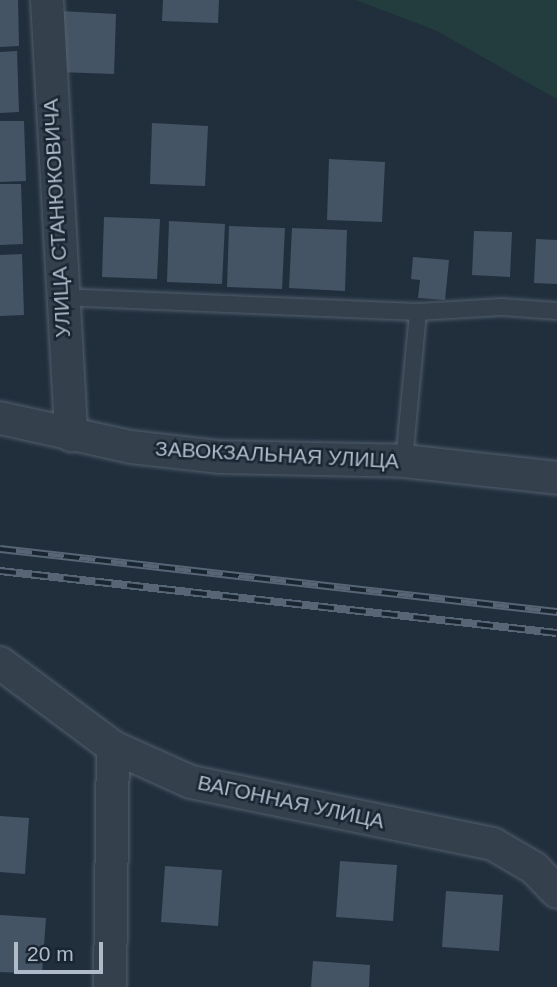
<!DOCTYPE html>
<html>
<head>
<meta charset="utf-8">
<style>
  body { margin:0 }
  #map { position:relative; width:557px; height:987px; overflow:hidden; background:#212f3d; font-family:Arial,sans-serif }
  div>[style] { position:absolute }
  .green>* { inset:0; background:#233d3e }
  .building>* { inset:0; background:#445464 }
  .roads { filter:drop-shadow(0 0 2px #535e6b) drop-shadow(0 0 2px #535e6b) }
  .lane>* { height:16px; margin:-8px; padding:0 8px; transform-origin:8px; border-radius:8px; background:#35404d }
  .street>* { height:32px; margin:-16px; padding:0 16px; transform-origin:16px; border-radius:16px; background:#35404d }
  .rail>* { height:8px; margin-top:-4px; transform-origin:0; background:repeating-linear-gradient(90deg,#1a2532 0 16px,#576574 0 32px); box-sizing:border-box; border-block:2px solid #576574 }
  span { translate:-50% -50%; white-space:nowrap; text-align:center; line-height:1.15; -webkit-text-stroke:5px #1a2532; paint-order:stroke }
  .street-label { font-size:21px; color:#b0bbc9 }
  .scale { position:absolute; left:14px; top:942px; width:89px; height:32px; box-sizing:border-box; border:4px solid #b0bbc9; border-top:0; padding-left:9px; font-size:21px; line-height:24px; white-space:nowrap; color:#b0bbc9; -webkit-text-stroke:5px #1a2532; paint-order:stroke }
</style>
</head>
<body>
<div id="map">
  <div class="green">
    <div style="clip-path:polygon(356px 0,557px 0,557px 99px,435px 30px)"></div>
  </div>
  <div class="building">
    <div style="clip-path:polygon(0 0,18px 0,19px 46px,0 47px)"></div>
    <div style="clip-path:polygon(163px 0,219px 0,218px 23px,162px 21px)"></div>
    <div style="clip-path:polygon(61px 11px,116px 14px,114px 74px,58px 72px)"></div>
    <div style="clip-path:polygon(17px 51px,19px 112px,0 113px,0 52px)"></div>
    <div style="clip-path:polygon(0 121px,24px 121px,26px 181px,0 182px)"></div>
    <div style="clip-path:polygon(152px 123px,208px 126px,205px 186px,150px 184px)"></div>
    <div style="clip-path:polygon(329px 159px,385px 162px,382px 222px,327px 220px)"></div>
    <div style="clip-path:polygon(0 184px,21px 184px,23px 244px,0 245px)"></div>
    <div style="clip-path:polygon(104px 217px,160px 219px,157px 279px,102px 277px)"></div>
    <div style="clip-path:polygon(169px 221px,225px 224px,222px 284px,167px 282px)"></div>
    <div style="clip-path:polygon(229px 226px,285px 228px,282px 289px,227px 287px)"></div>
    <div style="clip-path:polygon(292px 228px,347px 230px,345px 291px,289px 288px)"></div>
    <div style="clip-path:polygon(474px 231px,512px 232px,510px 277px,472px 275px)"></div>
    <div style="clip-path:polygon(536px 239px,557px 240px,557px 284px,534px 283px)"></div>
    <div style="clip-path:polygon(22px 254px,24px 315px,0 316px,0 255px)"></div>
    <div style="clip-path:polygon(413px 257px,449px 260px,445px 300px,418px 298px,420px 280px,411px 279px)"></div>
    <div style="clip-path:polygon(0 816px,29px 818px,25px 874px,0 872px)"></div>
    <div style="clip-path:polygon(340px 861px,397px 865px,393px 921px,336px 917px)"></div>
    <div style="clip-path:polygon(165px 866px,222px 870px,218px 926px,161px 922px)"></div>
    <div style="clip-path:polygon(446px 891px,503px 895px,499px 951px,442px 947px)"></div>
    <div style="clip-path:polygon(0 915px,46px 918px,42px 974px,0 972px)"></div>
    <div style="clip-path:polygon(313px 961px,370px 965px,369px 987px,311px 987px)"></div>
  </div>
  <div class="roads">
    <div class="lane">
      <div style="left:60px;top:297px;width:358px;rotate:2.4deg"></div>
      <div style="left:418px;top:312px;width:84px;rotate:-3.4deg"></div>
      <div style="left:502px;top:307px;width:55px;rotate:4.2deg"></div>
      <div style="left:404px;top:461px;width:150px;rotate:-84.6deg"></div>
    </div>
    <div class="street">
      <div style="left:47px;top:0;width:436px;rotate:86.8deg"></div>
      <div style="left:0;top:418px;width:134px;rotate:12.5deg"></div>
      <div style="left:131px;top:447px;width:90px;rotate:6.4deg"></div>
      <div style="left:220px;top:457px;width:184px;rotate:1.2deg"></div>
      <div style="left:404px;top:461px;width:154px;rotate:6.3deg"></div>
      <div style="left:0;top:663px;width:141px;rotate:36.6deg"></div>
      <div style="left:113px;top:747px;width:85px;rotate:24.2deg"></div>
      <div style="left:191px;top:782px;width:308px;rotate:11.6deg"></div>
      <div style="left:493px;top:844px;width:48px;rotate:30.3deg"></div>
      <div style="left:534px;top:868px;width:33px;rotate:46deg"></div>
      <div style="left:110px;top:987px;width:240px;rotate:-89.3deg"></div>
    </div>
  </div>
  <div class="rail">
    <div style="left:0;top:549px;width:561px;rotate:6.45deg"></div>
    <div style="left:0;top:571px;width:560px;rotate:6.35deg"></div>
  </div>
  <div class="street-label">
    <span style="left:57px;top:218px;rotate:-93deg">УЛИЦА СТАНЮКОВИЧА</span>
    <span style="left:277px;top:455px;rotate:3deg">ЗАВОКЗАЛЬНАЯ УЛИЦА</span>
    <span style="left:291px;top:802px;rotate:12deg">ВАГОННАЯ УЛИЦА</span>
  </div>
  <div class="scale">20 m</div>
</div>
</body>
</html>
